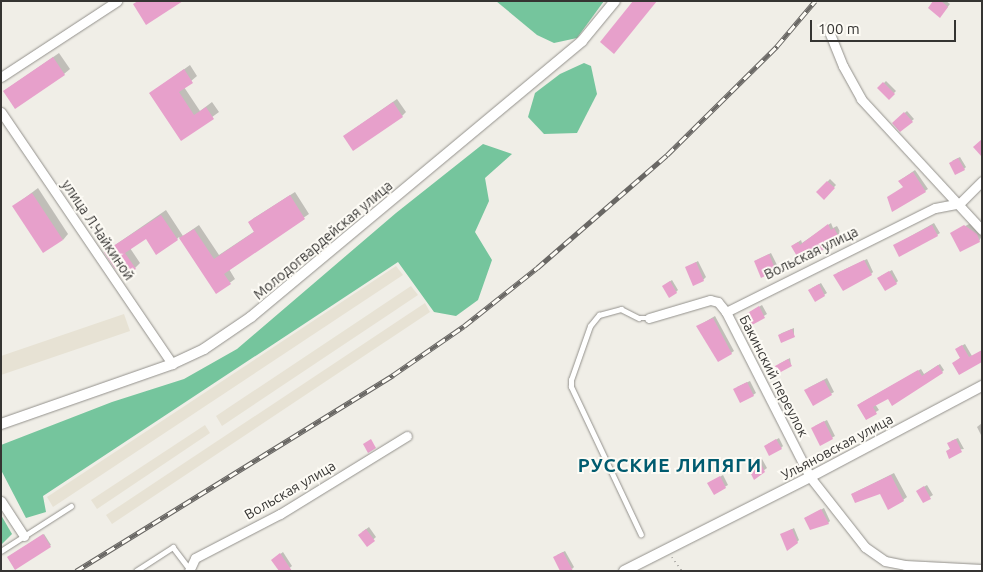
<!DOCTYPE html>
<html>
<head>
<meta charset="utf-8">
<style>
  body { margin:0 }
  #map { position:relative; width:983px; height:572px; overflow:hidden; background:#f0eee7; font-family:Ubuntu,sans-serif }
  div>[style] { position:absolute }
  .built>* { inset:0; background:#e7e2d4 }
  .forest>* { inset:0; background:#75c59d }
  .shadow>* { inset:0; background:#0003 }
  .building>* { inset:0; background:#e7a0cb }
  .path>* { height:2px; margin-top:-1px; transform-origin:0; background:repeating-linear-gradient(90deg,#b1afaa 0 1px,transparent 0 5px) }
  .roads { filter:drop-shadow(0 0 1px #93918c) drop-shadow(0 0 1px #93918c) }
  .service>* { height:4.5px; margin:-2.25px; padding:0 2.25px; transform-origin:2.25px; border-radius:2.25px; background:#fff }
  .minor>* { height:9px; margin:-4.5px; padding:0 4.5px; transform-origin:4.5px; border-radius:4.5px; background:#fff }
  .tertiary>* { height:10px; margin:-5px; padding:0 5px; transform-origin:5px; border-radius:5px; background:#fff }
  .rail>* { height:5px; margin-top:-2.5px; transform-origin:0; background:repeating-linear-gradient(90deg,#fdfbf5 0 9px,#696764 0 18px); box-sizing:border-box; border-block:1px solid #696764 }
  span { translate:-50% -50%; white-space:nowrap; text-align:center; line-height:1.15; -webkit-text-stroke:4px #fdfbf5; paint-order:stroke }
  .street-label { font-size:14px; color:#353432 }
  .district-label { font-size:19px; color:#005b6f; font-weight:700; letter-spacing:1px }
  .frame { position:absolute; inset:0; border:2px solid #353432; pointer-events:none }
  .scale { position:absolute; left:810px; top:20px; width:146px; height:22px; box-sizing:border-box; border:2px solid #353432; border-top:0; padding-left:6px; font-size:15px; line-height:18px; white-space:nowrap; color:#353432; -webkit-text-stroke:4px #fdfbf5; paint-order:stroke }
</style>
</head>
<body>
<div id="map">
  <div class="built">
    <div style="clip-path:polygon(396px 266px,403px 275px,53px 507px,47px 497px)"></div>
    <div style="clip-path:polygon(411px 286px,418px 295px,222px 426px,216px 416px)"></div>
    <div style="clip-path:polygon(425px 303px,430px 312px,112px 524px,106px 515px)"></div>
    <div style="clip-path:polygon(124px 314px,130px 331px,1px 375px,1px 356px)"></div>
    <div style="clip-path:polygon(205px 425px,210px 433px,97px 509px,91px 500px)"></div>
  </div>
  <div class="forest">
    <div style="clip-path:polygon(496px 1px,604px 1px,577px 38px,554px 43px,537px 35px)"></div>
    <div style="clip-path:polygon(584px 63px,591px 66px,597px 94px,577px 133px,544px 134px,528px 117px,535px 93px,560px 74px)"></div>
    <div style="clip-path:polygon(483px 144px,512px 154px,485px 178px,489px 201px,475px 232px,492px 260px,478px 300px,456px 316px,434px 312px,398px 262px,43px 496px,46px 512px,26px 518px,1px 470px,1px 445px,112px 402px,184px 379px,237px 349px,396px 213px)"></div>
    <div style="clip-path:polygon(1px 515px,12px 534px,1px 545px)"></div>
  </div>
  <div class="shadow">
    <div style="clip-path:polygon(935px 1px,946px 1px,950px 4px,942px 14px)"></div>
    <div style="clip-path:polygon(59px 53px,70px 69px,64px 74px,4px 91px)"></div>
    <div style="clip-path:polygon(190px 65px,197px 76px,184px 87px,200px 111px,212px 102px,219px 112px,182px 139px,151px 93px)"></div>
    <div style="clip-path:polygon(886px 81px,896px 91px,889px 98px,879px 88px)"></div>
    <div style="clip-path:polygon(397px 99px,406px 112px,402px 116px,344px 136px)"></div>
    <div style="clip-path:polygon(907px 111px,914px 119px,900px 131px,893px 123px)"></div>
    <div style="clip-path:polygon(960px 157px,966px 167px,964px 169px,952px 161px)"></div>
    <div style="clip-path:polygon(915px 170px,928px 189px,925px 191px,904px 187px,902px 179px)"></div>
    <div style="clip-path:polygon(830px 179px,836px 185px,824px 198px,818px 192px)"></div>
    <div style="clip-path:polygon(38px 188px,68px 234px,63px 240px,14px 206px)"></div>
    <div style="clip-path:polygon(295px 192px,309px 214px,229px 269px,235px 279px,217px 292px,179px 237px,177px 239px,146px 237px,130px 248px,140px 263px,135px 268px,121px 264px,105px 252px,166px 210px,183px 236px,199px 225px,219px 255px,255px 231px,249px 223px,254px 218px)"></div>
    <div style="clip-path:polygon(973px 222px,982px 236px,979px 241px,952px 233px)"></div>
    <div style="clip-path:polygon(831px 223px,833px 228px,837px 226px,843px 237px,840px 240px,817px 252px,792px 246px,801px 240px,802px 243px)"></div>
    <div style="clip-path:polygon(934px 223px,940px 233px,937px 235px,895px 245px)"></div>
    <div style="clip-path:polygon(771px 253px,778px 267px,762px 276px,755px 261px)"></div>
    <div style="clip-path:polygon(867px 259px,873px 272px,871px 274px,837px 273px)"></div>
    <div style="clip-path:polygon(698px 261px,706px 277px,703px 280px,686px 268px)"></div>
    <div style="clip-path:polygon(892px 270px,898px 281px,896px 283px,881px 276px)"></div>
    <div style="clip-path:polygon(672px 280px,678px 290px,676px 292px,663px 286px)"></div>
    <div style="clip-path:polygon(821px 283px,827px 293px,816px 300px,812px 288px)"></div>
    <div style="clip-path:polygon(762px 305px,767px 314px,752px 323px,747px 314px)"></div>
    <div style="clip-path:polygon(715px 316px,734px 351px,731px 353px,698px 326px)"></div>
    <div style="clip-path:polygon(794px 328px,794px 336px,779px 335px,782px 333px)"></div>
    <div style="clip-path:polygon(965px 344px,972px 356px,982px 360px,954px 363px,961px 357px,959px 347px)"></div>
    <div style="clip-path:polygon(790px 358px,791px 365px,779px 364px)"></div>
    <div style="clip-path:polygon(940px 364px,944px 370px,942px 372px,875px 404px,879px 410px,866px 418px,859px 405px,861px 403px,921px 369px,924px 374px)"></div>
    <div style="clip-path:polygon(827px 378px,834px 392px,813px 404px,808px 388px)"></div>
    <div style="clip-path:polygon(750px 381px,756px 393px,753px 395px,737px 387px)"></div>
    <div style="clip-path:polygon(827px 420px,835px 436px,821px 444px,815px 426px)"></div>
    <div style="clip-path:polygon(982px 423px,982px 437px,977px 427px)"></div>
    <div style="clip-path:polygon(779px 438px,783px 446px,781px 448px,768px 444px)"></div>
    <div style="clip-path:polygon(958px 438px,964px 449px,947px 451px,951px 448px,951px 441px)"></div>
    <div style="clip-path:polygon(762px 459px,767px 468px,754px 478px,751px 464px)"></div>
    <div style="clip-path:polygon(894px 473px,907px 497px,903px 500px,880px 492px,852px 494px)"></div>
    <div style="clip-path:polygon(723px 475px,728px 485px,714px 493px,709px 483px)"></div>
    <div style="clip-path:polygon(927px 485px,933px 495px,923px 501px,917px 491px)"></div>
    <div style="clip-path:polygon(824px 508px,830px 521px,828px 523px,805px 518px)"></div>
    <div style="clip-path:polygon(369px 527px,376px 537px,367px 545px,362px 532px)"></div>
    <div style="clip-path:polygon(794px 528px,799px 540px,797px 542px,781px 535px)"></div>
    <div style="clip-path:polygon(44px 534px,51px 545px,15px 569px,8px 557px)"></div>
    <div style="clip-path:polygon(565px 551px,574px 567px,572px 569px,557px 555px)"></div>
    <div style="clip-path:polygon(283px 552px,292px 566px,286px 571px,275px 558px)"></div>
  </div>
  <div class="building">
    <div style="clip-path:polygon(138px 1px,183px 1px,146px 25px,133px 4px)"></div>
    <div style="clip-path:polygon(633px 1px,657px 1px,614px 54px,600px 42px)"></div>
    <div style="clip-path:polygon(933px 1px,941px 1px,948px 7px,940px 18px,928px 8px)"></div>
    <div style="clip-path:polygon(53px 57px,65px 75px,15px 109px,3px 91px)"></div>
    <div style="clip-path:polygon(184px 69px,193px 83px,179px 92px,194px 115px,206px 107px,214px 119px,181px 141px,149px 93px)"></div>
    <div style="clip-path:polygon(883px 82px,895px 94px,889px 100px,877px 88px)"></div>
    <div style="clip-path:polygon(393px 102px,403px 117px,353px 151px,343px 136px)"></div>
    <div style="clip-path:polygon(904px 112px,913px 122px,900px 132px,892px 123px)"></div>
    <div style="clip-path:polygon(982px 139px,982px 157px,973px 147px)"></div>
    <div style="clip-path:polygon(958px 158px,965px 170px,955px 175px,949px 163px)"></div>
    <div style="clip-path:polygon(913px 172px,926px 192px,892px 212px,887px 197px,903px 187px,898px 181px)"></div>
    <div style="clip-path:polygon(827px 181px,835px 188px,824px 200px,816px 192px)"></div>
    <div style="clip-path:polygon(32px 193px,63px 240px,43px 253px,12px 206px)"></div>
    <div style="clip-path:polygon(290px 195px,305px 219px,224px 274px,231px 284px,216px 294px,179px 238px,194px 229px,214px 259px,254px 232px,248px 222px)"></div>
    <div style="clip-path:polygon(161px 215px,178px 240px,156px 255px,146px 239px,125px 253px,136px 269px,126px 275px,120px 266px,115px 269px,104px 252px)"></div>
    <div style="clip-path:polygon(828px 224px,831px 230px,834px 228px,841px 241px,817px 253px,811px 251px,798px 258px,791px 246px,798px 242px,800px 245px)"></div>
    <div style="clip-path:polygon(932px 225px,938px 236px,899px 257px,893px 245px)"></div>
    <div style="clip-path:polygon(964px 225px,977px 234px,980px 242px,960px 252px,950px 233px)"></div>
    <div style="clip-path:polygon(769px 254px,776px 271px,761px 278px,754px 261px)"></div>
    <div style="clip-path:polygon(864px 260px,872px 275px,843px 291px,833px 275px)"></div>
    <div style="clip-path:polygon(696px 262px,704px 281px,693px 286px,685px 267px)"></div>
    <div style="clip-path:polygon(889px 271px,897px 284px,885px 291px,877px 278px)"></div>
    <div style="clip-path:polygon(670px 281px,677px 293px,669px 298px,662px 286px)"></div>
    <div style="clip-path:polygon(819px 284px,825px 296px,815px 302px,808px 290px)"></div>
    <div style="clip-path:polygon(759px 306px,765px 318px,752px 325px,746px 314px)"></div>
    <div style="clip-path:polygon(713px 318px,732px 354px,718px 362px,696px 326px)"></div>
    <div style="clip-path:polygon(792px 329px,795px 337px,781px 343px,778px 335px)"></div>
    <div style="clip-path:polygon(962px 345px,969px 357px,982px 350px,982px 362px,959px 375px,952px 363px,960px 358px,955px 349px)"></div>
    <div style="clip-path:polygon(788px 359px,792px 366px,779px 373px,775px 366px)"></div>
    <div style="clip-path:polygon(938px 365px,943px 373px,892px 406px,888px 399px,873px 407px,877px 414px,866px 420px,857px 405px,918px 370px,922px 376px)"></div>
    <div style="clip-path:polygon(824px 380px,832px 395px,813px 406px,804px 390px)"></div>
    <div style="clip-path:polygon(747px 382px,754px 396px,740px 403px,733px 389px)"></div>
    <div style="clip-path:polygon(824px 421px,833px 439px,820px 446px,811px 428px)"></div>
    <div style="clip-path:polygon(371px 439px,376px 448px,368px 453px,363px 444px)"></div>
    <div style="clip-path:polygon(776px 439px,782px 449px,769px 456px,764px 446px)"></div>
    <div style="clip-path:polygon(956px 439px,962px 452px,949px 459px,946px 451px,950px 449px,947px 443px)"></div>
    <div style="clip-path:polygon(759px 460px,765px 472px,754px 480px,747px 466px)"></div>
    <div style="clip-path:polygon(891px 475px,904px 501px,888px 510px,880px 494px,855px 503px,851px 494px)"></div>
    <div style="clip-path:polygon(720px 476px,726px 488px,714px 495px,707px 483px)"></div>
    <div style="clip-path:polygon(924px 486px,931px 499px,923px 503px,916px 491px)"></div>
    <div style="clip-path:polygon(821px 509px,829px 524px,810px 530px,804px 518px)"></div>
    <div style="clip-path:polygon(366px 529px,375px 541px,367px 547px,358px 535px)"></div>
    <div style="clip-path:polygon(792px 529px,798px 543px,787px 551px,780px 534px)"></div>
    <div style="clip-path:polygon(43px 534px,51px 547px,15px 570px,7px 557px)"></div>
    <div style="clip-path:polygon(563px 552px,573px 571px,560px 571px,553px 557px)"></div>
    <div style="clip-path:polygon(280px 553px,292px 571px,279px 571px,271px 560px)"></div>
  </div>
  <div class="path">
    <div style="left:672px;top:557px;width:17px;rotate:54deg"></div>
  </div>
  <div class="roads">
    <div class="service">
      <div style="left:641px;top:535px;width:164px;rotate:-115.3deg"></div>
      <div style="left:571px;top:387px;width:7px;rotate:-90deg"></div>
      <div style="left:571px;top:380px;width:57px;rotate:-70.6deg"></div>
      <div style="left:590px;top:326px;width:14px;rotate:-51deg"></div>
      <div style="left:599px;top:315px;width:23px;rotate:-15deg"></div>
      <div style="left:621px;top:309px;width:20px;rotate:27deg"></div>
      <div style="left:639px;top:318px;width:10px"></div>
      <div style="left:1px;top:551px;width:83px;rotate:-32.7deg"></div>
      <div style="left:136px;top:571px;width:44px;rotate:-33deg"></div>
      <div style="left:173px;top:547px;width:26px;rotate:53deg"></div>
    </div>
    <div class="minor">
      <div style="left:828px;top:29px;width:40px;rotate:68deg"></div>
      <div style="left:843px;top:66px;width:38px;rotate:61deg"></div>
      <div style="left:861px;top:99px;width:178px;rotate:47.3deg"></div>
      <div style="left:1px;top:77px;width:139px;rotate:-33.2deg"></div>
      <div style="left:1px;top:112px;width:305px;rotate:55.8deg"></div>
      <div style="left:726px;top:312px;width:185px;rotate:63deg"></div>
      <div style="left:810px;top:477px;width:89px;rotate:51.8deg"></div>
      <div style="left:865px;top:547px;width:24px;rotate:35deg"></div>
      <div style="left:885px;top:561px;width:20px;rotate:11deg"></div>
      <div style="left:905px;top:565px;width:77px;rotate:3deg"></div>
      <div style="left:649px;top:318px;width:64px;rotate:-16.4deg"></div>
      <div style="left:710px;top:300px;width:8px;rotate:14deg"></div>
      <div style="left:718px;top:302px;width:13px;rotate:51deg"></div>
      <div style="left:726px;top:312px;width:233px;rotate:-26.5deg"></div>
      <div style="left:935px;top:208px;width:25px;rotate:-11deg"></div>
      <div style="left:960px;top:203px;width:31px;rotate:-45deg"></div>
      <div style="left:1px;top:501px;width:42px;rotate:56.7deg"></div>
      <div style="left:189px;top:571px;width:14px;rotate:-65deg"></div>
      <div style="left:195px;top:558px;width:96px;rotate:-27.4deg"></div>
      <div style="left:280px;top:514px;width:149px;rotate:-31.6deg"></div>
    </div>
    <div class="tertiary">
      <div style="left:1px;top:424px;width:181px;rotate:-19.3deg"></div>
      <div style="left:172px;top:364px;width:35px;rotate:-25deg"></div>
      <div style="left:204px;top:349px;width:57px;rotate:-34.2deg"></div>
      <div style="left:251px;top:317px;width:431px;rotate:-39.8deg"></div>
      <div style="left:582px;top:41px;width:52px;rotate:-50.5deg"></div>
      <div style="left:624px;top:571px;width:208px;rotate:-26.8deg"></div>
      <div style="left:810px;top:477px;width:195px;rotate:-27.9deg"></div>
    </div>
  </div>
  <div class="rail">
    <div style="left:76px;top:571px;width:373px;rotate:-31.7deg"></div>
    <div style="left:393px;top:375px;width:86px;rotate:-34.6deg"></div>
    <div style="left:464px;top:326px;width:93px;rotate:-38.5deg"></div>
    <div style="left:537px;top:268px;width:172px;rotate:-41deg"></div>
    <div style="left:667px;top:155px;width:155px;rotate:-44.7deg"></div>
    <div style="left:777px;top:46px;width:59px;rotate:-49.8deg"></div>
  </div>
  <div class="street-label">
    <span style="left:98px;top:230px;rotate:56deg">улица Л.Чайкиной</span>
    <span style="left:323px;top:240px;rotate:-40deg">Молодогвардейская улица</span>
    <span style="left:811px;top:253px;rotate:-26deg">Вольская улица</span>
    <span style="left:774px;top:376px;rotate:63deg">Бакинский переулок</span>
    <span style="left:837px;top:447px;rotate:-28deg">Ульяновская улица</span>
    <span style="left:290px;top:490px;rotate:-30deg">Вольская улица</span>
  </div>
  <div class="district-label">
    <span style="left:670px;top:466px">РУССКИЕ ЛИПЯГИ</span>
  </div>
  <div class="frame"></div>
  <div class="scale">100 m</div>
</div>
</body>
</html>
